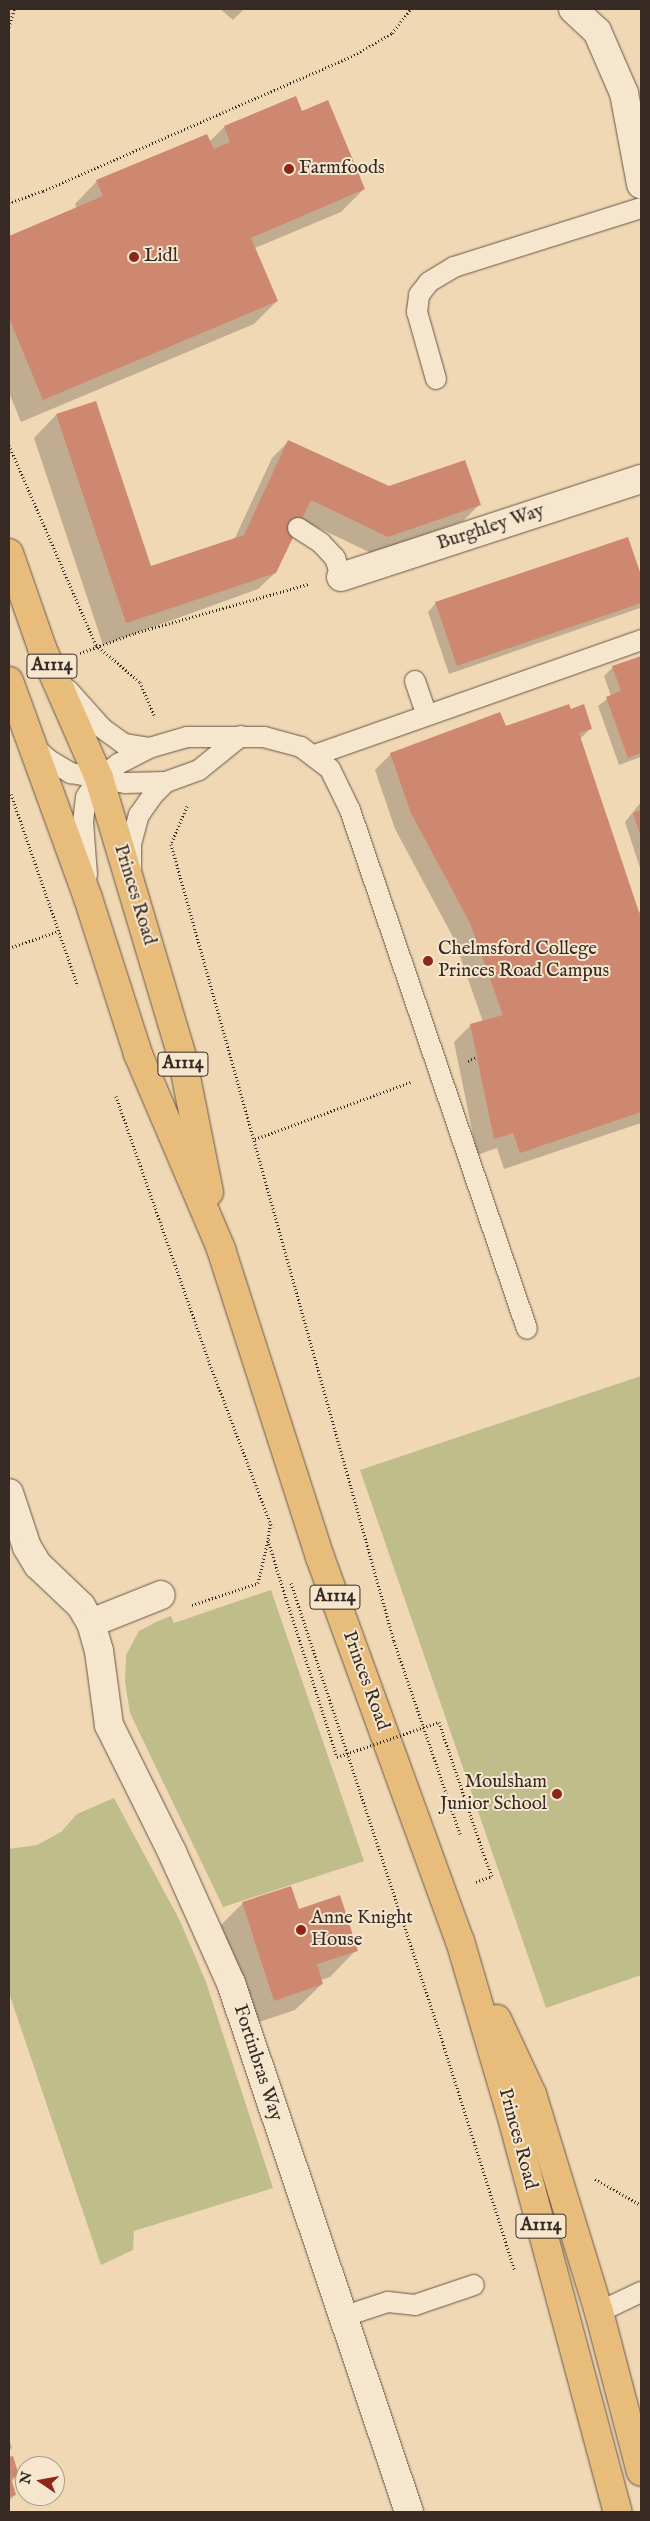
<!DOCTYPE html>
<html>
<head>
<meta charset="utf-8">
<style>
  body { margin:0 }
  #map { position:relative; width:650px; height:2521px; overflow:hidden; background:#f1d8b4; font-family:"IM FELL English",serif }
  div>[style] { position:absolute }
  .green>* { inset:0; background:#bfbd8a }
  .shadow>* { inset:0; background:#0003 }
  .building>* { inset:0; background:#cf8870 }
  .path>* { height:3px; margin-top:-1.5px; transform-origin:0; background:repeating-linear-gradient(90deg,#372a24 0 1px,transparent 0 3.5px) }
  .roads { filter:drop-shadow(0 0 1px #665648) drop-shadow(0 0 1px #665648) }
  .lane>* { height:20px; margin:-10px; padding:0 10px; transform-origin:10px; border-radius:10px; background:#f6e6ce }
  .street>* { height:28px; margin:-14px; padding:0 14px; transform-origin:14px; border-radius:14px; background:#f6e6ce }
  .primary>* { height:28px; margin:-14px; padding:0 14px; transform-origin:14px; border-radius:14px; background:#e8bc7a }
  .path-bridge>* { height:3px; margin-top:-1.5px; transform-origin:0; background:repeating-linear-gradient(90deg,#372a24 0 1px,transparent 0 3.5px) }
  .dots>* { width:14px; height:14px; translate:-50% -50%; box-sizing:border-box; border:2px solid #f6e6ce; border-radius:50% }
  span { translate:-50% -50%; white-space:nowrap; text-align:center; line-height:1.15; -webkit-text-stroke:4px #f6e6ce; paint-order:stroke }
  .shield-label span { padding:1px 4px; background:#f6e6ce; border:1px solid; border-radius:4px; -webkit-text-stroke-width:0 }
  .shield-label { font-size:18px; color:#372a24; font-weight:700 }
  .poi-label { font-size:19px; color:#372a24 }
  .left { translate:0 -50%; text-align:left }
  .right { translate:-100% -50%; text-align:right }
  .street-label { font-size:19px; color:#372a24 }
  .frame { position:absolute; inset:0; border:10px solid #372a24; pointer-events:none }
  .north { position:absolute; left:15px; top:2456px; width:50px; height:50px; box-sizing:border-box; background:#f6e6ce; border:1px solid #aa9b8a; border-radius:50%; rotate:282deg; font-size:14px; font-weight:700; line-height:20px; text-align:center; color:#372a24 }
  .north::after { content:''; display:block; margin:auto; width:18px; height:22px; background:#8f2418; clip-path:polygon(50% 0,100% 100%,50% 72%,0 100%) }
</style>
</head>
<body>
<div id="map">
  <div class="green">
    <div style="clip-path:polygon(641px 1376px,641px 1975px,546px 2008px,360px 1470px)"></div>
    <div style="clip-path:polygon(271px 1590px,364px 1861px,223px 1907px,130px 1713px,125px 1682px,126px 1655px,139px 1631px,156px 1622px,171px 1616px,174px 1623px)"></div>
    <div style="clip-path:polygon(114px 1798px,180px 1921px,206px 1982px,273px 2188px,134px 2231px,133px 2250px,101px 2265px,9px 1993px,9px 1849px,37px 1845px,61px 1832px,77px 1814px)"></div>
  </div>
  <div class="shadow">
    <div style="clip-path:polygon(220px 9px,244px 9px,233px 20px)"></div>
    <div style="clip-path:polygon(295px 98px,301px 113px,364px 189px,341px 212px,255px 248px,277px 301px,254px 324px,21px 422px,9px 393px,9px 237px,77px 209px,75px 204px,97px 181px,209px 142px,224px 127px)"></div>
    <div style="clip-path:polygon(56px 415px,150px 568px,234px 540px,272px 458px,289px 441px,389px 488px,479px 505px,463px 521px,371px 553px,300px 519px,275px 573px,258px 589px,103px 645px,34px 438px)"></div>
    <div style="clip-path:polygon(628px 538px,641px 578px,640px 608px,449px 674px,428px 612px,436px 603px)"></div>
    <div style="clip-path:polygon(641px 657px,641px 757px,619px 765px,598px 706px,611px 696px,604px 676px,613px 667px)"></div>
    <div style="clip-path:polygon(570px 710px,591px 728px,580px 739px,638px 913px,641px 910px,641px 1123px,504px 1169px,497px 1148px,477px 1155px,454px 1042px,471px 1025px,483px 1022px,454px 939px,395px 829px,375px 770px,391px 754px)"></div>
    <div style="clip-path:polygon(641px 802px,641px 871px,625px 822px)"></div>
    <div style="clip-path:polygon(291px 1888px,298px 1911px,356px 1950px,330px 1977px,321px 1980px,322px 1984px,295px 2010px,247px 2026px,216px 1930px,242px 1904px)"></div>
    <div style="clip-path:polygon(9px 2439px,12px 2448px,9px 2451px)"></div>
    <div style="clip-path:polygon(12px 2457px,18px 2475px,11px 2482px,15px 2495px,9px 2501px,9px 2458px)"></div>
  </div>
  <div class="building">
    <div style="clip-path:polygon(296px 96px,302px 111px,328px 100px,365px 189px,251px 238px,278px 301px,43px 400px,9px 318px,9px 236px,103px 196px,96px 180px,207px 134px,214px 149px,230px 142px,224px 126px)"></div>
    <div style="clip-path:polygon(96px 401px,151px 566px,244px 535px,288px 440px,389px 486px,465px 460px,481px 505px,388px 537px,311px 500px,276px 573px,126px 623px,56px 414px)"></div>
    <div style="clip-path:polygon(628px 537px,641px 575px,641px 603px,457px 666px,435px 602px)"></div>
    <div style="clip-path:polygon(641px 656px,641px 753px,628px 758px,606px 697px,621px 691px,612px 666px)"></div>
    <div style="clip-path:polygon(569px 704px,571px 709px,584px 704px,592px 729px,579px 733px,641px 918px,641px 1112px,520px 1153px,513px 1133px,494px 1139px,470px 1024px,503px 1015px,470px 923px,411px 813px,390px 753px,500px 712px,506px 726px)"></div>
    <div style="clip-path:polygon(641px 810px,641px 837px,633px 813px)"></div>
    <div style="clip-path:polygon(291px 1886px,299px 1909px,340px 1895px,358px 1951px,317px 1964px,323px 1984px,274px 2001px,242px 1902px)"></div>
    <div style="clip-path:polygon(13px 2456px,19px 2476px,11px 2478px,16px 2495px,9px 2497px,9px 2457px)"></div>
  </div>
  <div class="path">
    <div style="left:9px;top:27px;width:19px;rotate:-74deg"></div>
    <div style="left:9px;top:199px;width:4px;rotate:45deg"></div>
    <div style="left:12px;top:202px;width:33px;rotate:-20deg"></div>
    <div style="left:43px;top:191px;width:339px;rotate:-23.6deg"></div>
    <div style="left:354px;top:55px;width:44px;rotate:-30.1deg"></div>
    <div style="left:392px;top:33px;width:31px;rotate:-52deg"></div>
    <div style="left:9px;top:445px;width:218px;rotate:66.5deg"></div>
    <div style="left:96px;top:645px;width:57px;rotate:40.1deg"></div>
    <div style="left:140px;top:682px;width:36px;rotate:67deg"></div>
    <div style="left:80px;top:653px;width:59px;rotate:-20deg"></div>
    <div style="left:135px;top:633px;width:180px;rotate:-15.8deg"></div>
    <div style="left:11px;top:794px;width:203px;rotate:70.8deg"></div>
    <div style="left:187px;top:806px;width:41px;rotate:112.8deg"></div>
    <div style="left:171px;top:844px;width:828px;rotate:74.37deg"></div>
    <div style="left:394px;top:1641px;width:204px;rotate:71.1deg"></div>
    <div style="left:9px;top:948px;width:53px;rotate:-18.8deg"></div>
    <div style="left:468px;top:1061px;width:10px;rotate:-24deg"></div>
    <div style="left:116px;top:1096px;width:287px;rotate:70.7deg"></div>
    <div style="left:211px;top:1367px;width:172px;rotate:69.2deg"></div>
    <div style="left:255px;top:1139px;width:166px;rotate:-20.1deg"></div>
    <div style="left:270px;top:1524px;width:16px;rotate:97deg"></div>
    <div style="left:268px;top:1540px;width:31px;rotate:73deg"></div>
    <div style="left:291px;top:1583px;width:461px;rotate:71.7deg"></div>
    <div style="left:436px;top:2021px;width:262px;rotate:72.5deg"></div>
    <div style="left:192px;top:1605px;width:70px;rotate:-18.4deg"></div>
    <div style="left:258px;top:1583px;width:44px;rotate:-76.9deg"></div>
    <div style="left:476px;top:1882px;width:17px;rotate:-21deg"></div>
    <div style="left:492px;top:1876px;width:19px;rotate:-111deg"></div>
    <div style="left:595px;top:2179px;width:53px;rotate:29.5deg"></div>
  </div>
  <div class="roads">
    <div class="lane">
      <div style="left:436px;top:379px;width:70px;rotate:-105.8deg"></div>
      <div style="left:417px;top:312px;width:17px;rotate:-83deg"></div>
      <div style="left:419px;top:295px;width:16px;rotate:-52deg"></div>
      <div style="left:429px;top:282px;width:29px;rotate:-31deg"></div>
      <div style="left:454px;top:267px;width:196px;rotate:-17.5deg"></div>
      <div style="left:298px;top:528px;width:27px;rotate:33deg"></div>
      <div style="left:321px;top:543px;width:21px;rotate:47deg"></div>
      <div style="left:335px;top:558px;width:20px;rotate:72deg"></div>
      <div style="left:415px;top:681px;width:36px;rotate:71deg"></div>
      <div style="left:68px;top:690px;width:51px;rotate:48.2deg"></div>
      <div style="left:102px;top:728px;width:27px;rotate:36deg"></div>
      <div style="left:124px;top:744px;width:25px;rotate:9deg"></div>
      <div style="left:33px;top:746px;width:21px;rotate:41deg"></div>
      <div style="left:49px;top:760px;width:26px;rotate:31deg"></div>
      <div style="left:71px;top:773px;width:55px;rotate:10.5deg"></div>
      <div style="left:125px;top:783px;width:41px;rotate:-1.4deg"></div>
      <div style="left:315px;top:755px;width:346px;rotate:-19.4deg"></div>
      <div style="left:131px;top:867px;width:23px;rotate:-90deg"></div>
      <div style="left:131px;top:844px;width:30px;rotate:-75deg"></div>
      <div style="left:139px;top:815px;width:24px;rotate:-55deg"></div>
      <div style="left:153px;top:795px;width:18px;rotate:-45deg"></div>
      <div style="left:166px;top:782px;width:35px;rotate:-20deg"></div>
      <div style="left:199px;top:770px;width:54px;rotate:-39deg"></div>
      <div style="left:87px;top:875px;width:53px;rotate:-94.3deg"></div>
      <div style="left:83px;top:822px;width:25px;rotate:-83deg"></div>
      <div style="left:86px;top:797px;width:23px;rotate:-56deg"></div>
      <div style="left:99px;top:778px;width:24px;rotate:-36deg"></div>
      <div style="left:118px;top:764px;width:35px;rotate:-27deg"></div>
      <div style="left:149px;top:748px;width:40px;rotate:-16deg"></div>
      <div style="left:187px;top:737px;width:77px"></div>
      <div style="left:264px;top:737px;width:38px;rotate:15deg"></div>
      <div style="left:301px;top:747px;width:36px;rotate:37deg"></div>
      <div style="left:330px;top:769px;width:46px;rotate:64deg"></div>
      <div style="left:350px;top:810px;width:548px;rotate:71.17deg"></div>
      <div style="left:599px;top:2312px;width:47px;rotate:-25.5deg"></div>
      <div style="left:342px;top:2317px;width:48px;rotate:-18.1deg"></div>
      <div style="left:388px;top:2302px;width:27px;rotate:6deg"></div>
      <div style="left:415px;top:2305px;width:62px;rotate:-18.7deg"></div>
    </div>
    <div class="street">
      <div style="left:573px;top:9px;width:33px;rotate:43deg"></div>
      <div style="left:597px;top:31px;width:68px;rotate:66.5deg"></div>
      <div style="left:624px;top:93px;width:93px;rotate:79.4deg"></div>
      <div style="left:341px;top:577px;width:316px;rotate:-18.1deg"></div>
      <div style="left:9px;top:1493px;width:57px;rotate:71.6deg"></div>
      <div style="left:27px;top:1547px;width:21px;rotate:59deg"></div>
      <div style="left:38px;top:1565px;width:59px;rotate:43.6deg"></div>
      <div style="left:81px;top:1606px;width:20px;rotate:60deg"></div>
      <div style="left:91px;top:1623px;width:29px;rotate:74deg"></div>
      <div style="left:99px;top:1651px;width:75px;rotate:82.3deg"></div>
      <div style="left:109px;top:1725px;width:142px;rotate:63.6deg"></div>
      <div style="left:172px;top:1852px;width:144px;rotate:65.8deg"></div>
      <div style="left:231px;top:1983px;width:558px;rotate:71.4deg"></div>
      <div style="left:91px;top:1623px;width:75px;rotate:-21.8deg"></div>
    </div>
    <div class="primary">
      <div style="left:9px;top:553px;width:101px;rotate:70.8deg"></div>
      <div style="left:42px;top:648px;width:142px;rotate:66.3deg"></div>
      <div style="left:99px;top:778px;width:291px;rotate:73.4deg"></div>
      <div style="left:182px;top:1057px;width:138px;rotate:78.7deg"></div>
      <div style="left:9px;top:681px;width:231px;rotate:70deg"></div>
      <div style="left:88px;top:898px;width:164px;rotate:72.2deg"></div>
      <div style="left:138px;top:1054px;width:212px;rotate:66.9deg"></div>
      <div style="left:221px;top:1249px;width:324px;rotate:72.2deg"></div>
      <div style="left:320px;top:1557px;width:409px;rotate:70deg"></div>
      <div style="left:460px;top:1941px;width:180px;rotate:73.6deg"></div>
      <div style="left:511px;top:2114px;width:412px;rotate:75deg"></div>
      <div style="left:497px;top:2019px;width:83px;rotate:65deg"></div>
      <div style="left:532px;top:2094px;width:228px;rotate:72.9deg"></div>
      <div style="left:599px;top:2312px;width:165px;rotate:75.3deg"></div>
    </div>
  </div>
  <div class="path-bridge">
    <div style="left:277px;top:1570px;width:196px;rotate:72.2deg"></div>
    <div style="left:337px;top:1757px;width:108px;rotate:-18.9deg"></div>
    <div style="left:439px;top:1722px;width:144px;rotate:71.3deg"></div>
  </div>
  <div class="dots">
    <div style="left:289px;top:169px;background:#8f2418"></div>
    <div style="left:134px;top:257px;background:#8f2418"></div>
    <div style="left:428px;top:961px;background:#8f2418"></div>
    <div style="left:557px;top:1794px;background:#8f2418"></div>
    <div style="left:301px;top:1930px;background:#8f2418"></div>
  </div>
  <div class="shield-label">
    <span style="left:52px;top:666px">A1114</span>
    <span style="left:183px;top:1064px">A1114</span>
    <span style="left:335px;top:1597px">A1114</span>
    <span style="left:541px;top:2226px">A1114</span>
  </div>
  <div class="poi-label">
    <span class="left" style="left:299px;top:169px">Farmfoods</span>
    <span class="left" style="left:144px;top:257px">Lidl</span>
    <span class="left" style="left:438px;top:961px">Chelmsford College<br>Princes Road Campus</span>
    <span class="right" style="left:547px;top:1794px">Moulsham<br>Junior School</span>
    <span class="left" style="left:311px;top:1930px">Anne Knight<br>House</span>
  </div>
  <div class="street-label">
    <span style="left:491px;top:528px;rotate:-18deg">Burghley Way</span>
    <span style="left:134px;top:895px;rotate:73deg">Princes Road</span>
    <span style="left:365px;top:1681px;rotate:70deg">Princes Road</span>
    <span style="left:257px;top:2063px;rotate:72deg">Fortinbras Way</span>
    <span style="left:517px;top:2139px;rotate:75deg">Princes Road</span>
  </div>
  <div class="frame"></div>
  <div class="north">N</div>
</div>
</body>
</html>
